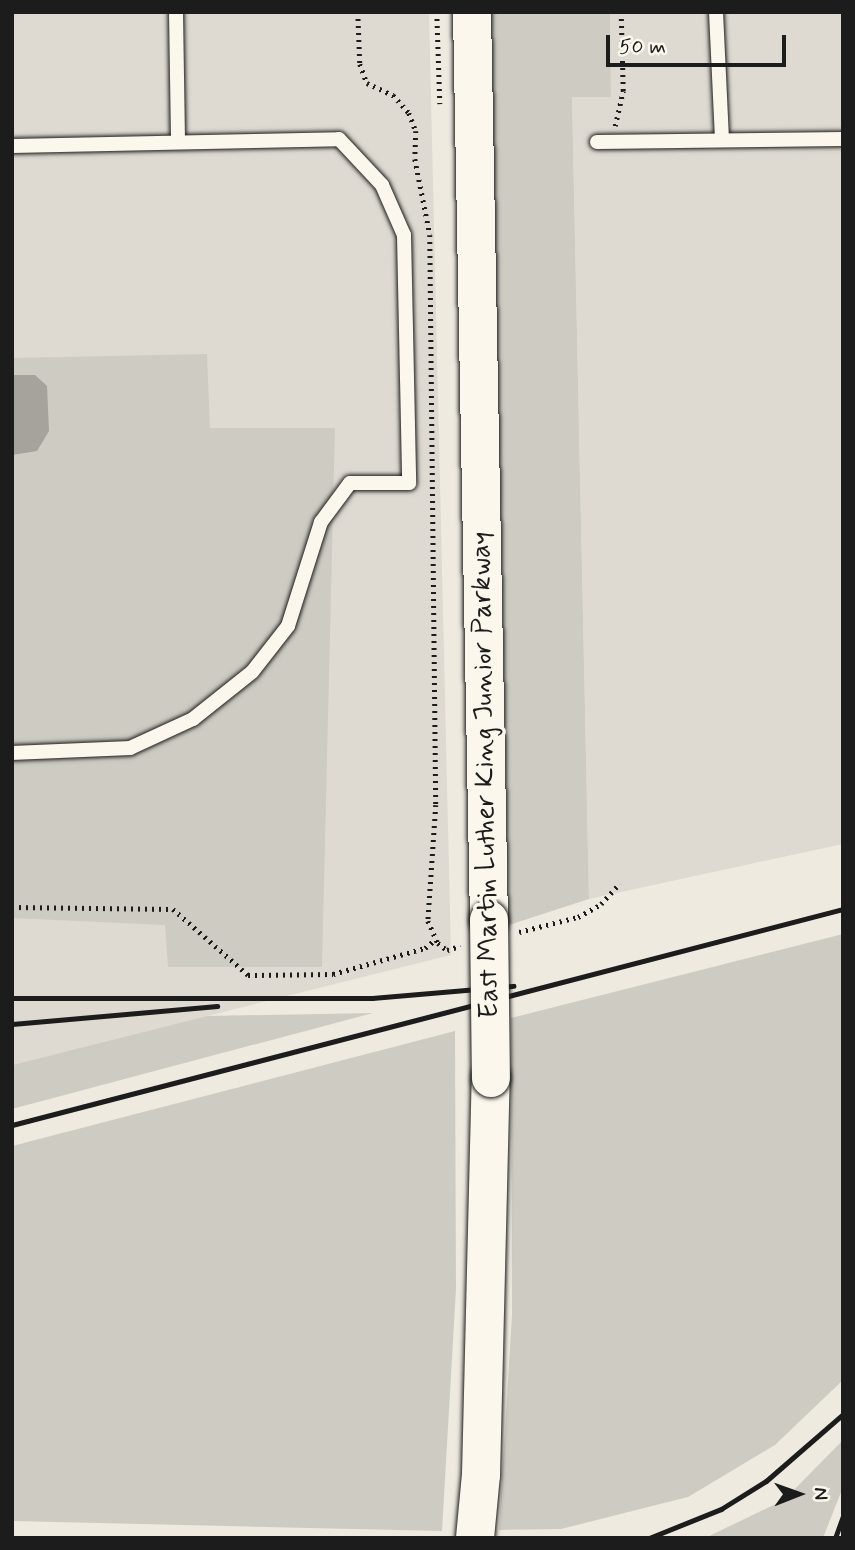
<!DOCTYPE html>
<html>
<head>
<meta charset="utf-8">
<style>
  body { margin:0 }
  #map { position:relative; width:855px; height:1550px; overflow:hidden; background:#eeeadf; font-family:Mynerve,sans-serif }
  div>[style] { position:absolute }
  .built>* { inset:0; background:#dedad1 }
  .green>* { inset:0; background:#ceccc2 }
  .water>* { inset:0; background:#a6a39d }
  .path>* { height:4.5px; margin-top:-2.25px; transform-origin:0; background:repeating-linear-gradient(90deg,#1c1c1c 0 2px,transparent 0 7px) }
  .roads { filter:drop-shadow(0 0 2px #1c1c1c) drop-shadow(0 0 2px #1c1c1c) }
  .lane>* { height:14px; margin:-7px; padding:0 7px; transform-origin:7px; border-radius:7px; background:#fbf7ec }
  .primary>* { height:38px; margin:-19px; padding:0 19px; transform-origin:19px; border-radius:19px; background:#fbf7ec }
  .rail>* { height:5px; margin:-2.5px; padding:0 2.5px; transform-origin:2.5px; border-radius:2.5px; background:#1c1c1c }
  .bridges { filter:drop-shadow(0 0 2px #1c1c1c) drop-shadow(0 0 2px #1c1c1c) }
  .primary-bridge>* { height:38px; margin:-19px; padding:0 19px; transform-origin:19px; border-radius:19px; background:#fbf7ec }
  span { translate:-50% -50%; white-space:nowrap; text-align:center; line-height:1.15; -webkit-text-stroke:7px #fbf7ec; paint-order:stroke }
  .street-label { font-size:28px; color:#1c1c1c }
  .frame { position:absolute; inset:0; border:14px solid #1c1c1c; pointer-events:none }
  .north { position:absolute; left:764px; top:1459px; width:70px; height:70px; -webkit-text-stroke:5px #fbf7ec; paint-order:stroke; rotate:89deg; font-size:19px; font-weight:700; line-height:28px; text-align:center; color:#1c1c1c }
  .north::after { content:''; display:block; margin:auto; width:24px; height:32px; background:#1c1c1c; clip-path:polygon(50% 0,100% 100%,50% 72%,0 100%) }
  .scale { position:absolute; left:606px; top:35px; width:180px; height:32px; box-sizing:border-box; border:4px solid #1c1c1c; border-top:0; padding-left:9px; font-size:21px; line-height:24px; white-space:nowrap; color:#1c1c1c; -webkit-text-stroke:5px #fbf7ec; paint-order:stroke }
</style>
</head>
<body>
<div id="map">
  <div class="built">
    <div style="clip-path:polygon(12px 12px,429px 12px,451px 955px,12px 1065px)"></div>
    <div style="clip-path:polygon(610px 12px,843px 12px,843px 844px,589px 899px,572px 96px,611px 96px)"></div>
  </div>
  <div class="green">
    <div style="clip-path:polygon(490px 12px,610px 12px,611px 97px,572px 97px,589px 899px,509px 925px)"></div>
    <div style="clip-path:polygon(207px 354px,210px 428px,335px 428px,322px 967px,168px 967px,165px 925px,12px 918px,12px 358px)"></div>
    <div style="clip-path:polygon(843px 934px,843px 1380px,775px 1445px,688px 1497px,561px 1529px,499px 1530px,512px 1315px,511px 1018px)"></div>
    <div style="clip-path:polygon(373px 1013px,12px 1109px,12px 1065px,207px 1016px)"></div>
    <div style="clip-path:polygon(455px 1031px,456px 1289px,442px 1531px,12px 1521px,12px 1146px)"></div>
    <div style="clip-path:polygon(843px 1440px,843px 1487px,823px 1538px,705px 1538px,784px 1500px)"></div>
  </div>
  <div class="water">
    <div style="clip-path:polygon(12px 375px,35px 375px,47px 386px,49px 431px,37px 451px,12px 455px)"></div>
  </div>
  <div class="path">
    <div style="left:358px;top:12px;width:52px;rotate:87.8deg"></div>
    <div style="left:360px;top:64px;width:20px;rotate:70deg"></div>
    <div style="left:367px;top:83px;width:29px;rotate:25deg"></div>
    <div style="left:393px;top:95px;width:24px;rotate:48deg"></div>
    <div style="left:409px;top:113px;width:19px;rotate:69deg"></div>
    <div style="left:416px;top:131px;width:28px;rotate:92deg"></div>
    <div style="left:415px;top:159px;width:77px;rotate:78.8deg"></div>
    <div style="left:430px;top:235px;width:570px;rotate:89.4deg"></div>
    <div style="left:436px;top:805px;width:116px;rotate:93.9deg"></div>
    <div style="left:428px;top:921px;width:24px;rotate:66deg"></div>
    <div style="left:438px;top:943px;width:11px;rotate:38deg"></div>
    <div style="left:447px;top:950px;width:14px;rotate:-17deg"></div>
    <div style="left:437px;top:12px;width:92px;rotate:88.1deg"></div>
    <div style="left:615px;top:126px;width:36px;rotate:-77deg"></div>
    <div style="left:623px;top:91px;width:79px;rotate:-91.5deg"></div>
    <div style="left:12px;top:907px;width:161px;rotate:0.7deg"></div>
    <div style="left:173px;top:909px;width:100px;rotate:41.3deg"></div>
    <div style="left:248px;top:975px;width:85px;rotate:-0.7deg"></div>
    <div style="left:333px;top:974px;width:96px;rotate:-15.8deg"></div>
    <div style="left:425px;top:948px;width:13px;rotate:-39deg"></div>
    <div style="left:519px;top:932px;width:61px;rotate:-14.3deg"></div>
    <div style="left:578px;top:917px;width:26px;rotate:-29deg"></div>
    <div style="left:601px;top:904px;width:28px;rotate:-48deg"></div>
  </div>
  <div class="roads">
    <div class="lane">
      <div style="left:176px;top:12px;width:130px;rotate:89.1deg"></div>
      <div style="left:716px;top:12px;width:128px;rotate:87.3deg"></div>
      <div style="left:597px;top:142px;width:246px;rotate:-0.7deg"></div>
      <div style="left:12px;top:146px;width:327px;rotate:-1.2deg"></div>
      <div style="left:339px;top:139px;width:63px;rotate:46.9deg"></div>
      <div style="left:382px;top:185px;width:55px;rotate:66.3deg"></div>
      <div style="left:404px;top:235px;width:248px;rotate:88.8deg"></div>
      <div style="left:409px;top:483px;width:59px;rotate:180deg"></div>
      <div style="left:350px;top:483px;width:49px;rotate:126.6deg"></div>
      <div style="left:321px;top:522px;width:109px;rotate:107.6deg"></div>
      <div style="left:288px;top:626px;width:58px;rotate:128deg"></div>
      <div style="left:252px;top:672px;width:75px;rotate:141.5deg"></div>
      <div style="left:193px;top:719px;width:69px;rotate:155.3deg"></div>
      <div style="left:130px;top:748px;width:118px;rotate:177.6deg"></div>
    </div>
    <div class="primary">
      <div style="left:472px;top:12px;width:908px;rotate:88.93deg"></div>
      <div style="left:475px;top:1538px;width:63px;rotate:-84.6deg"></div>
      <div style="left:481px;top:1475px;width:397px;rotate:-88.6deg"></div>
    </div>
  </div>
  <div class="rail">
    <div style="left:12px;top:998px;width:360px"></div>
    <div style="left:372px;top:998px;width:142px;rotate:-4.9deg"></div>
    <div style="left:12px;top:1024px;width:206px;rotate:-5deg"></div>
    <div style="left:12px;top:1125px;width:859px;rotate:-14.57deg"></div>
    <div style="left:649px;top:1538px;width:78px;rotate:-21.9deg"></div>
    <div style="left:721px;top:1509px;width:53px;rotate:-31.9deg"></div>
    <div style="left:766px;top:1481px;width:102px;rotate:-41deg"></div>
    <div style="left:835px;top:1538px;width:23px;rotate:-70deg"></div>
  </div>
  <div class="bridges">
    <div class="primary-bridge">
      <div style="left:489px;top:920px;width:158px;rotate:89.3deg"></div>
    </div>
  </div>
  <div class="street-label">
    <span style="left:486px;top:775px;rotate:-91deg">East Martin Luther King Junior Parkway</span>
  </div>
  <div class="frame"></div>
  <div class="north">N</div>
  <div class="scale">50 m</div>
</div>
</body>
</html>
